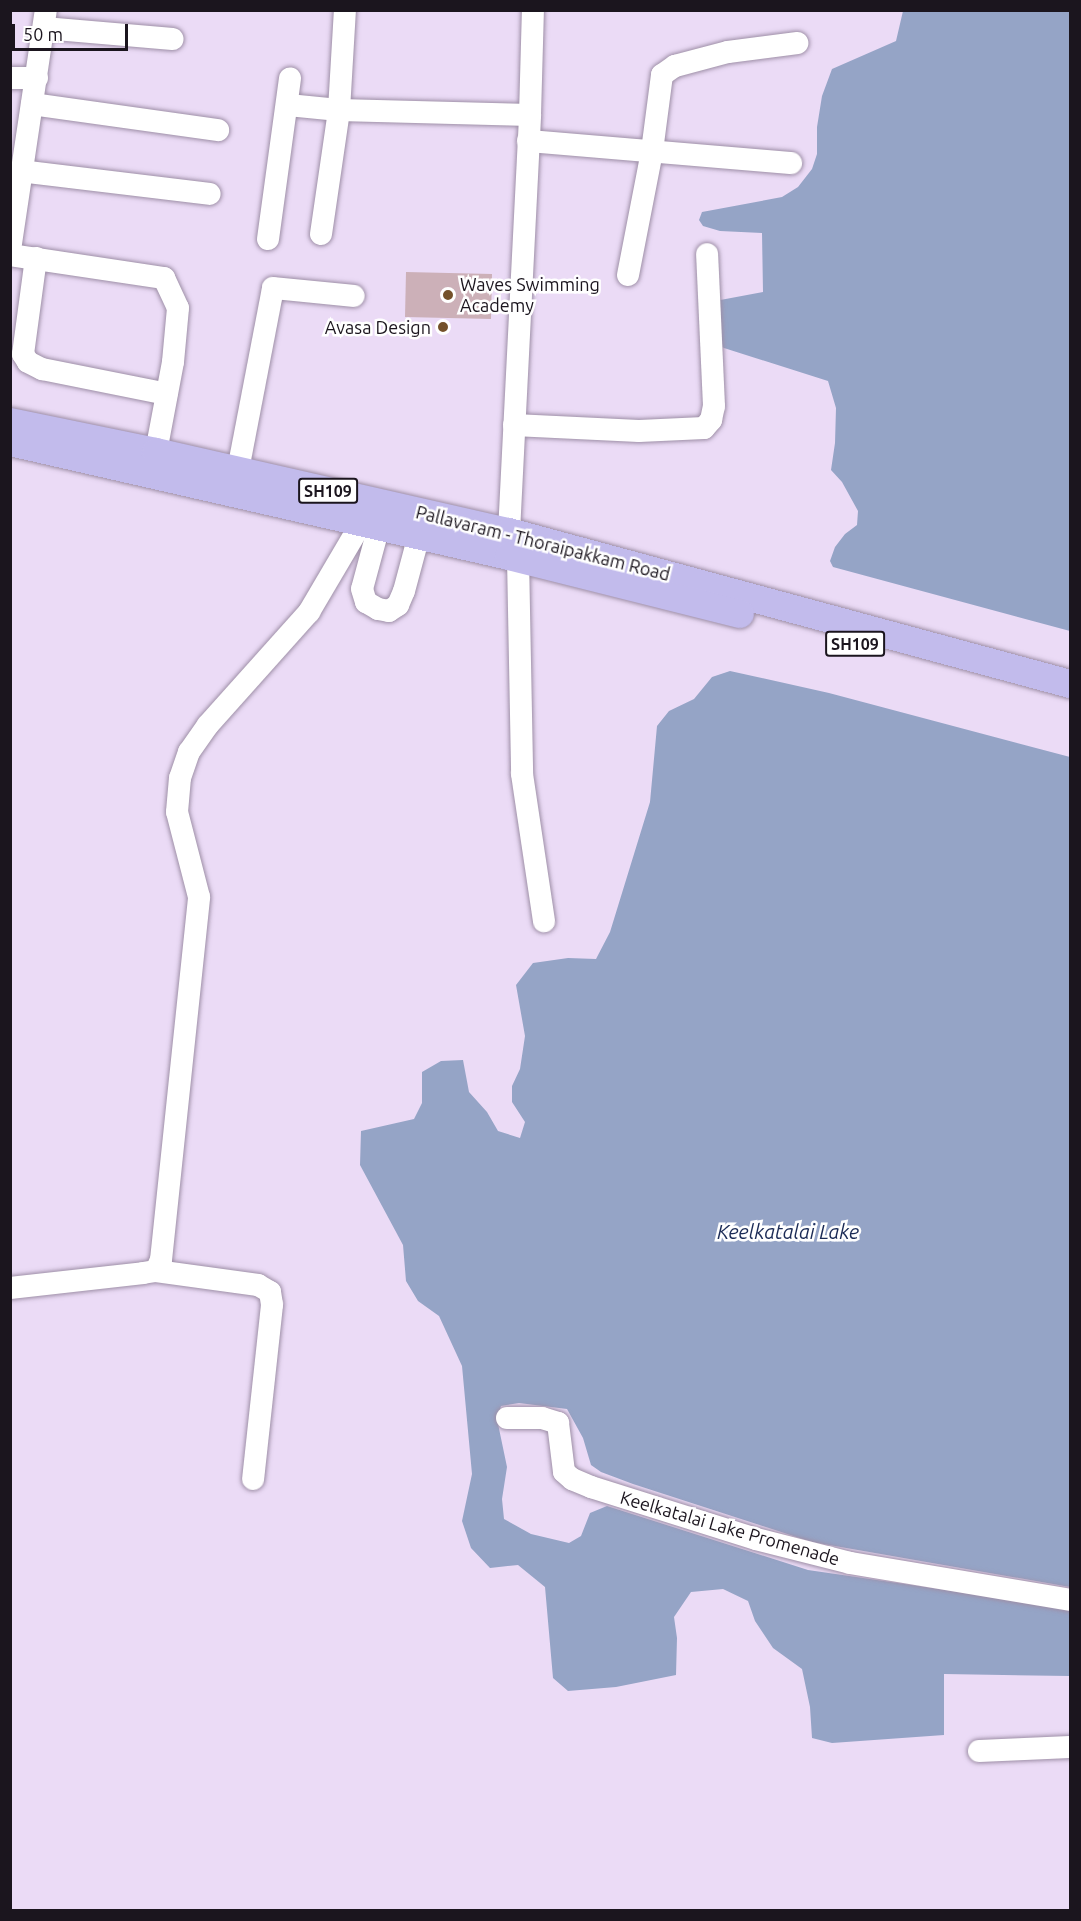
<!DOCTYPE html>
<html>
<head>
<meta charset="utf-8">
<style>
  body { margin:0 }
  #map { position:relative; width:1081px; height:1921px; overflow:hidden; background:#ebdbf6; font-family:Ubuntu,sans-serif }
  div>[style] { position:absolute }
  .green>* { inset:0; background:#ccb0b8 }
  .water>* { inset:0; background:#95a4c6 }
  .roads { filter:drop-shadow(0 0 2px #9e8fa7) drop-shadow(0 0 2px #9e8fa7) }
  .minor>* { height:22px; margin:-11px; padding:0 11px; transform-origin:11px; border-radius:11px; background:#fff }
  .major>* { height:28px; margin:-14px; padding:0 14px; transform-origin:14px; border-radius:14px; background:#c2bbec }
  .dots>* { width:16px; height:16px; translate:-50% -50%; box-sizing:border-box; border:3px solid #fff; border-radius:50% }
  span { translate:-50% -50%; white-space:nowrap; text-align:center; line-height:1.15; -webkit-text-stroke:5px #fff; paint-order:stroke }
  .shield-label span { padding:2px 4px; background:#fff; border:2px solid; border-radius:4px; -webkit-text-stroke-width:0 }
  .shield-label { font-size:16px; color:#1b151e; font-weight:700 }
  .poi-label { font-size:18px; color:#1b151e }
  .left { translate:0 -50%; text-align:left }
  .right { translate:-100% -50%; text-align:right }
  .street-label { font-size:18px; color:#1b151e }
  .water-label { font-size:20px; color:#1b2b56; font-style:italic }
  .frame { position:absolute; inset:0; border:12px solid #1b151e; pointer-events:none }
  .scale { position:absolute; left:12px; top:24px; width:116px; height:27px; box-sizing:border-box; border:3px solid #1b151e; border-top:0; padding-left:8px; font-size:18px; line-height:21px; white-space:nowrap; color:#1b151e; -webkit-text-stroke:4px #fff; paint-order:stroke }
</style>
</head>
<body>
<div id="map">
  <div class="green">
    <div style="clip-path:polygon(406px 272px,492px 274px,491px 319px,405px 317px)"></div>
  </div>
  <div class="water">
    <div style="clip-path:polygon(903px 11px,1070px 11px,1070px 631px,833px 567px,830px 561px,835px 547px,845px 534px,857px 525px,858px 511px,842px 482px,831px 470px,835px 443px,836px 408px,828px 381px,724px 348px,716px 343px,715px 301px,763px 292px,762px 233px,720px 231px,703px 226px,699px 220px,702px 212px,782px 197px,798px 187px,812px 169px,817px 154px,817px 127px,822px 96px,832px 69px,896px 41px)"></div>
    <div style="clip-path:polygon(730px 671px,829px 693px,1070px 757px,1070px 1587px,812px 1542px,633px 1484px,601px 1472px,591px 1465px,583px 1438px,567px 1409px,519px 1403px,501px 1406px,497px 1419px,507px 1467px,502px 1499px,504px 1519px,531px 1534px,569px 1543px,581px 1536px,590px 1513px,607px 1506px,808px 1570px,1070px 1608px,1070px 1676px,944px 1674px,944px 1735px,832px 1743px,812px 1738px,810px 1707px,802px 1669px,773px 1648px,755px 1621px,748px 1601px,723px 1589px,691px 1592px,674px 1617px,677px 1638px,676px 1675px,616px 1687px,568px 1691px,553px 1678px,545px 1587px,518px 1565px,490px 1568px,471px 1548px,462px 1521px,472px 1474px,462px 1366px,439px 1316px,418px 1301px,406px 1281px,403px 1245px,360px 1165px,361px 1131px,414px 1119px,422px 1103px,422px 1072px,441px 1061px,463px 1060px,469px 1092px,487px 1112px,498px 1131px,520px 1138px,525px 1122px,512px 1102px,512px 1086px,520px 1069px,525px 1036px,516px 985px,533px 963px,568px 958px,596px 959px,610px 932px,650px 802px,657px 726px,669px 711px,694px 699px,712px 677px)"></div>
  </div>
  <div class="roads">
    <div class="minor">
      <div style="left:44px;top:28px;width:129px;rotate:4.9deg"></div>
      <div style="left:10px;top:78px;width:27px"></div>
      <div style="left:32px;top:104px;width:188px;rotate:8deg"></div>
      <div style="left:288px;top:105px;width:51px;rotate:5.6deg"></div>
      <div style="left:339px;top:110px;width:191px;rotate:1.5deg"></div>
      <div style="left:528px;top:141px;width:264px;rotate:4.8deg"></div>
      <div style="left:20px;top:171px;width:191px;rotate:6.9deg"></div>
      <div style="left:321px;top:234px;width:125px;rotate:-81.7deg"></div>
      <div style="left:339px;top:110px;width:100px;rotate:-86.6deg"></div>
      <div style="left:268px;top:239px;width:162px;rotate:-82.2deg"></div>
      <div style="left:10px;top:250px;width:243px;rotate:-81.5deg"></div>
      <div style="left:10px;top:255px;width:156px;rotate:8.5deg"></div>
      <div style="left:164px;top:278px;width:33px;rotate:65deg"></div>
      <div style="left:178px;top:308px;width:54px;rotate:95.3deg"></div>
      <div style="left:173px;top:362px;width:92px;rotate:100.7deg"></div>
      <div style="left:36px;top:258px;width:97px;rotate:97.7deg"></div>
      <div style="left:23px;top:354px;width:9px;rotate:58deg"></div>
      <div style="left:28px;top:362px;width:16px;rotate:27deg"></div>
      <div style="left:42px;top:369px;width:127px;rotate:11.3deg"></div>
      <div style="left:628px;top:275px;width:126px;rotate:-79deg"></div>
      <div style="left:652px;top:151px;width:77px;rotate:-82.5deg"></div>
      <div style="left:662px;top:75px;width:16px;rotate:-35deg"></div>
      <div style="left:675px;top:66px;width:55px;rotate:-14.8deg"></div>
      <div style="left:728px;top:52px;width:70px;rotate:-7.4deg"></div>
      <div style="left:514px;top:425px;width:125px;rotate:2.7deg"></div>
      <div style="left:639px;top:431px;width:65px;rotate:-2.6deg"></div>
      <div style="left:704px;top:428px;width:11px;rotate:-49deg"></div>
      <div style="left:711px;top:420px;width:14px;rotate:-78deg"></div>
      <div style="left:714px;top:406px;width:152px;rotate:-92.6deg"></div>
      <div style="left:238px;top:470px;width:185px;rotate:-79.1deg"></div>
      <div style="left:273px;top:288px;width:81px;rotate:5.6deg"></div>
      <div style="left:379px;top:526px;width:65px;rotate:105.1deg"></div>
      <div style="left:362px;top:589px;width:14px;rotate:73deg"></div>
      <div style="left:366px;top:602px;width:14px;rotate:30deg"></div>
      <div style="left:378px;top:609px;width:11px;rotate:10deg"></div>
      <div style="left:389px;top:611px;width:11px;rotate:-34deg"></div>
      <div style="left:398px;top:605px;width:15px;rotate:-67deg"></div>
      <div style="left:404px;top:591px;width:58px;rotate:-75deg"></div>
      <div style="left:509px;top:532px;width:418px;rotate:-87.1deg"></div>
      <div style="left:530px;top:115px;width:105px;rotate:-88.4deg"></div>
      <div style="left:518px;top:558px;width:216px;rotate:88.9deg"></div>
      <div style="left:522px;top:774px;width:149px;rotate:81.5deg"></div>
      <div style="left:156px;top:1271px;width:103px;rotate:7.8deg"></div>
      <div style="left:258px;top:1285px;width:14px;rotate:30deg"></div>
      <div style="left:270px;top:1292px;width:13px;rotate:81deg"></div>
      <div style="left:272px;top:1305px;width:175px;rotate:96.2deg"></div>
      <div style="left:10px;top:1288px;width:134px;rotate:-6.4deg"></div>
      <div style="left:143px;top:1273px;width:13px;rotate:-9deg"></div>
      <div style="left:156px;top:1271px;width:12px;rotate:-66deg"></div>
      <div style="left:161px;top:1260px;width:365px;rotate:-84deg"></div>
      <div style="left:199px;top:897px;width:88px;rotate:-104.5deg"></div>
      <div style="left:177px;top:812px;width:34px;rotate:-85deg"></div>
      <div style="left:180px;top:778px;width:28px;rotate:-71deg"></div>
      <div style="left:189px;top:752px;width:33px;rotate:-55deg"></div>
      <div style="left:208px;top:725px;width:152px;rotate:-48.2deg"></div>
      <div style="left:309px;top:612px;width:104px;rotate:-59.5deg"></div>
      <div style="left:507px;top:1418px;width:35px"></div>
      <div style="left:542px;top:1418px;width:17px;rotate:17deg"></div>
      <div style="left:558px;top:1423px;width:49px;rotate:83deg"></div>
      <div style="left:564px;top:1472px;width:11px;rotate:41deg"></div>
      <div style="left:572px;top:1479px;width:21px;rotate:23deg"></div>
      <div style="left:591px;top:1487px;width:173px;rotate:17.5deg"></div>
      <div style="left:756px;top:1539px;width:97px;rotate:14.3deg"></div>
      <div style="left:850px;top:1563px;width:223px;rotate:9.5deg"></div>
      <div style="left:979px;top:1751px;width:91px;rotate:-2.5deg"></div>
    </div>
    <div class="major">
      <div style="left:10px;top:422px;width:149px;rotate:11.6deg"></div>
      <div style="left:156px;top:452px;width:362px;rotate:12.8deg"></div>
      <div style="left:509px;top:532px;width:581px;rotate:15.16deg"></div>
      <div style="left:10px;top:442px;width:512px;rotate:12.87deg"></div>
      <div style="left:509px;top:556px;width:238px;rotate:14.1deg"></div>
    </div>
  </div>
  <div class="dots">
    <div style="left:448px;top:295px;background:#74512a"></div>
    <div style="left:443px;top:327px;background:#74512a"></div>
  </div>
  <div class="shield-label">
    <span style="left:328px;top:491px">SH109</span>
    <span style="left:855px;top:644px">SH109</span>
  </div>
  <div class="poi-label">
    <span class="left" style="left:460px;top:295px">Waves Swimming<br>Academy</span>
    <span class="right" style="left:431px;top:327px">Avasa Design</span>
  </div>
  <div class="street-label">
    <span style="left:543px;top:543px;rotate:14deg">Pallavaram - Thoraipakkam Road</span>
    <span style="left:730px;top:1528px;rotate:16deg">Keelkatalai Lake Promenade</span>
  </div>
  <div class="water-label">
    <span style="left:788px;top:1231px">Keelkatalai Lake</span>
  </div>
  <div class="frame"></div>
  <div class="scale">50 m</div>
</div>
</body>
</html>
